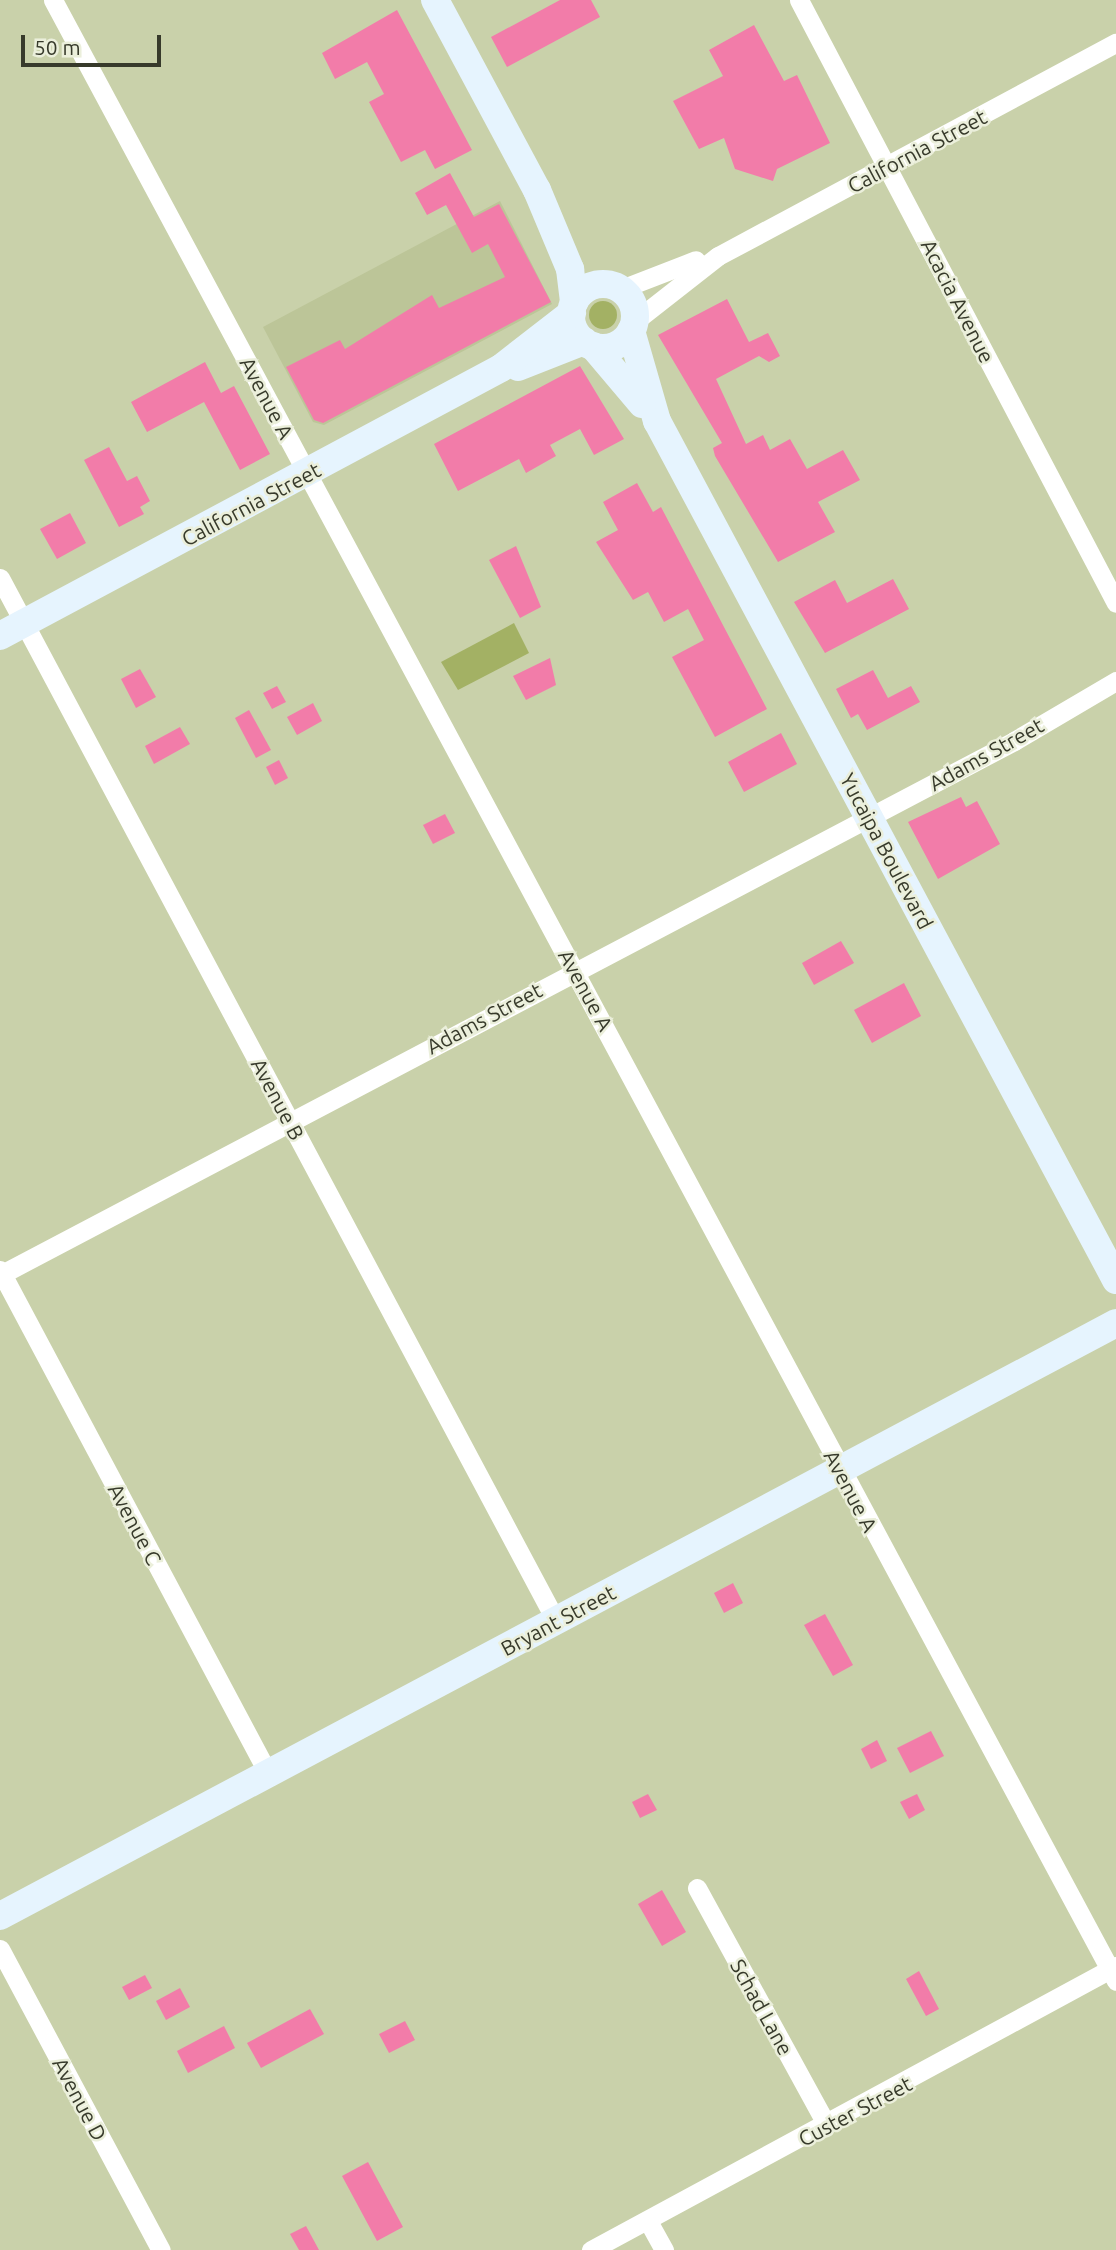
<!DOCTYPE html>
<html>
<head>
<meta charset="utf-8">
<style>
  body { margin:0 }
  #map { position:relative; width:1116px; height:2250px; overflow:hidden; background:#c9d1aa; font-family:Ubuntu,sans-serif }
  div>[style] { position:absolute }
  .built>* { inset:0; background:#bcc598 }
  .green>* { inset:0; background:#a3b164 }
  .round { border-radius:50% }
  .building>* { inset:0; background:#f27ca9 }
  .street>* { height:19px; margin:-9.5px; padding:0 9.5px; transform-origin:9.5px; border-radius:9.5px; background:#fff }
  .secondary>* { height:28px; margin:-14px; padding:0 14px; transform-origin:14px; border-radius:14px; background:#e6f4fe }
  .secondary>.ring { margin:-14px; padding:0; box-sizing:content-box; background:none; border:28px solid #e6f4fe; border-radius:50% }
  span { translate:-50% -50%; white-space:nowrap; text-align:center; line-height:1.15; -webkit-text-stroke:5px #ebefdb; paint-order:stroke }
  .street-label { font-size:21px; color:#373a2b }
  .scale { position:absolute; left:21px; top:35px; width:140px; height:32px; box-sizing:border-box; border:4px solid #373a2b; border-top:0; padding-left:9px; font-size:21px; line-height:24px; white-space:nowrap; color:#373a2b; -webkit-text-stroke:5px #ebefdb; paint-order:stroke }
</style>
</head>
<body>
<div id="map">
  <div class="built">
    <div style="clip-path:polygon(500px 201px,552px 304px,324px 425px,313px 422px,263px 327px)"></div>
  </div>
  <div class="green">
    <div class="round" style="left:589px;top:301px;width:28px;height:28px"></div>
    <div style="clip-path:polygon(514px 623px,529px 653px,458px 690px,441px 662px)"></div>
  </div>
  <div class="building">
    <div style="clip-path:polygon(560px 0,591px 0,600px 17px,507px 67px,491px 37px)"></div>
    <div style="clip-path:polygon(397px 10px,472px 150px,435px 169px,425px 150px,401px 162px,369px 102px,384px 94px,367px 62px,335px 79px,322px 53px)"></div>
    <div style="clip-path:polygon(754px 25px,784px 81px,797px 75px,830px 143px,777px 169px,773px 181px,735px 169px,724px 138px,699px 149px,673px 101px,723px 76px,709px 50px)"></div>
    <div style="clip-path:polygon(450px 173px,474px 217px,499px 204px,551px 302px,323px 423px,314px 420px,286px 367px,340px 340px,345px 349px,432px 295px,439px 308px,505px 277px,488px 244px,472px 253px,446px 205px,427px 215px,415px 193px)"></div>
    <div style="clip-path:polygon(727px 299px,749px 342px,768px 333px,780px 356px,769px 362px,759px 356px,716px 379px,746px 444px,763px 435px,770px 450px,790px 439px,807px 469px,843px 450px,860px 480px,818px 502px,835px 532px,778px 562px,715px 456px,713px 448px,722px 443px,658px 335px)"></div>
    <div style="clip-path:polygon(205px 362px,221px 393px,234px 386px,270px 454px,240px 470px,204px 402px,147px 432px,131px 402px)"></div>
    <div style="clip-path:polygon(580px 366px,624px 439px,594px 455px,580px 429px,550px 445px,556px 456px,526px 473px,519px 459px,458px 491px,434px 444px)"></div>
    <div style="clip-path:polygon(109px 447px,127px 481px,137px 476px,150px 501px,140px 507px,144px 514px,119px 527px,84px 460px)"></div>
    <div style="clip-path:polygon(637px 483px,653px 512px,661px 507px,767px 709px,715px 737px,672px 657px,704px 640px,688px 609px,664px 622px,648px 592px,633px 600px,596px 542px,618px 530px,603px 502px)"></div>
    <div style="clip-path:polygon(70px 513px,86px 543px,57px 559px,40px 529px)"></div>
    <div style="clip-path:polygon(516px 546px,541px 607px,520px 618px,489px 560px)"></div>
    <div style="clip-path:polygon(893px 579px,909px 609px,825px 653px,794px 602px,835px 580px,847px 603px)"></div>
    <div style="clip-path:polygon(550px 658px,556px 685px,526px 700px,513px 676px)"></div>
    <div style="clip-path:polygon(140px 669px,156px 697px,136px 708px,121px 679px)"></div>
    <div style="clip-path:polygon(873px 670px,888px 698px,911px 686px,920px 702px,867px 730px,858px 714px,851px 718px,836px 689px)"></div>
    <div style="clip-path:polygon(277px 686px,286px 702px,272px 709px,263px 693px)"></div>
    <div style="clip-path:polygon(313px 703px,322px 721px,297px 735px,287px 717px)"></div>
    <div style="clip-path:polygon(249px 710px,271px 750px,256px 758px,235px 718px)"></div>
    <div style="clip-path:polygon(180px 727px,190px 744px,154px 764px,145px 746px)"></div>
    <div style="clip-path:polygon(781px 733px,797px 764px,744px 792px,728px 762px)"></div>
    <div style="clip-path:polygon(279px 760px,288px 778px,275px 785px,266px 767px)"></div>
    <div style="clip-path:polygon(961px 797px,966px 807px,977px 801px,1000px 844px,938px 879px,908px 822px)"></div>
    <div style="clip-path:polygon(445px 814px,455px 833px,433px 844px,423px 825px)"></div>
    <div style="clip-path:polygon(841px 941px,854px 963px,814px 985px,802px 963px)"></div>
    <div style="clip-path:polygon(904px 983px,921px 1016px,872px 1043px,854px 1010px)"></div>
    <div style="clip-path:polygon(733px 1583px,743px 1603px,724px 1613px,714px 1593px)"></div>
    <div style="clip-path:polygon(825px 1614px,853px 1665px,833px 1676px,804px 1625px)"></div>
    <div style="clip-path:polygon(931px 1731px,944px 1756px,910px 1773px,897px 1748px)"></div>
    <div style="clip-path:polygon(877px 1740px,887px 1761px,871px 1769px,861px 1749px)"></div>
    <div style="clip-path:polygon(648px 1794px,657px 1810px,640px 1818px,632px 1802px)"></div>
    <div style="clip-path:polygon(917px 1794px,925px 1810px,909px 1819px,900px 1802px)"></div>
    <div style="clip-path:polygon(662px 1890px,686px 1932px,662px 1946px,638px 1904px)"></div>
    <div style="clip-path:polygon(919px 1971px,939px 2009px,926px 2016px,906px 1979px)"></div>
    <div style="clip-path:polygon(145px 1975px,152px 1988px,129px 2000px,122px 1987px)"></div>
    <div style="clip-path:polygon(180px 1988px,190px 2007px,166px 2020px,156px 2001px)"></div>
    <div style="clip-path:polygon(310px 2009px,324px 2034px,261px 2068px,247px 2043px)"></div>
    <div style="clip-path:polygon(405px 2021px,415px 2040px,389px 2053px,379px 2034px)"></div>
    <div style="clip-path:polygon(224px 2026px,235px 2048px,188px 2073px,177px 2051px)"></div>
    <div style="clip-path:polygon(368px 2162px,403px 2227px,377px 2241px,342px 2176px)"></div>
    <div style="clip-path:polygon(306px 2226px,319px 2250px,299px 2250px,290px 2234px)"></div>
  </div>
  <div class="street">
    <div style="left:53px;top:0;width:2248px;rotate:61.78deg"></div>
    <div style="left:799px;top:0;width:681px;rotate:62.27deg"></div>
    <div style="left:621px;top:289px;width:80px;rotate:-21.1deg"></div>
    <div style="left:635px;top:321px;width:105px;rotate:-38.1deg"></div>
    <div style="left:718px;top:256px;width:451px;rotate:-28.2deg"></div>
    <div style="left:0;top:578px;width:1182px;rotate:61.94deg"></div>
    <div style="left:0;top:1270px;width:574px;rotate:61.96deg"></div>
    <div style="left:0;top:1275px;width:1146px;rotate:-27.77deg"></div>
    <div style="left:1014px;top:741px;width:118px;rotate:-30.5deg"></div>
    <div style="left:697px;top:1888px;width:270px;rotate:61.3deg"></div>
    <div style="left:0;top:1949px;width:341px;rotate:61.9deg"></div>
    <div style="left:648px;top:2221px;width:33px;rotate:61deg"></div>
    <div style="left:591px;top:2250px;width:597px;rotate:-28.41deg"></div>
  </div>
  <div class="secondary">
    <div style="left:435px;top:0;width:216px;rotate:61.8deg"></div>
    <div style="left:537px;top:190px;width:86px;rotate:67.3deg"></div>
    <div style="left:570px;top:269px;width:34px;rotate:83deg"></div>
    <div class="ring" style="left:571px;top:284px;width:36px;height:36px"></div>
    <div style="left:631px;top:331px;width:94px;rotate:73.9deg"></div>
    <div style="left:657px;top:421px;width:974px;rotate:61.88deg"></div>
    <div style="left:593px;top:346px;width:76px;rotate:49.8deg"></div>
    <div style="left:518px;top:367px;width:71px;rotate:-21.5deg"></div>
    <div style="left:0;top:636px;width:568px;rotate:-28.14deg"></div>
    <div style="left:501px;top:368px;width:90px;rotate:-37.8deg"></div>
    <div style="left:0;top:1916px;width:1264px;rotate:-27.98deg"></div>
  </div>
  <div class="street-label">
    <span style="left:917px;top:151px;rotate:-28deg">California Street</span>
    <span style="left:958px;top:301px;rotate:63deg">Acacia Avenue</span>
    <span style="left:267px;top:398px;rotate:62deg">Avenue A</span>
    <span style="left:251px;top:504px;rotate:-28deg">California Street</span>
    <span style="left:986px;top:754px;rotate:-29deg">Adams Street</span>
    <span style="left:887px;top:851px;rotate:62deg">Yucaipa Boulevard</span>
    <span style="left:586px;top:990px;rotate:61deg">Avenue A</span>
    <span style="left:484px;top:1018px;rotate:-28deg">Adams Street</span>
    <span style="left:278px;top:1099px;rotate:62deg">Avenue B</span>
    <span style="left:851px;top:1491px;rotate:62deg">Avenue A</span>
    <span style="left:135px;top:1524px;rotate:62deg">Avenue C</span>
    <span style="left:558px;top:1620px;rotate:-28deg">Bryant Street</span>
    <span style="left:762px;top:2007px;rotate:61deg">Schad Lane</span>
    <span style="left:80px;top:2099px;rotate:62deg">Avenue D</span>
    <span style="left:855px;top:2111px;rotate:-28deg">Custer Street</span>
  </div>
  <div class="scale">50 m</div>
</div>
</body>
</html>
